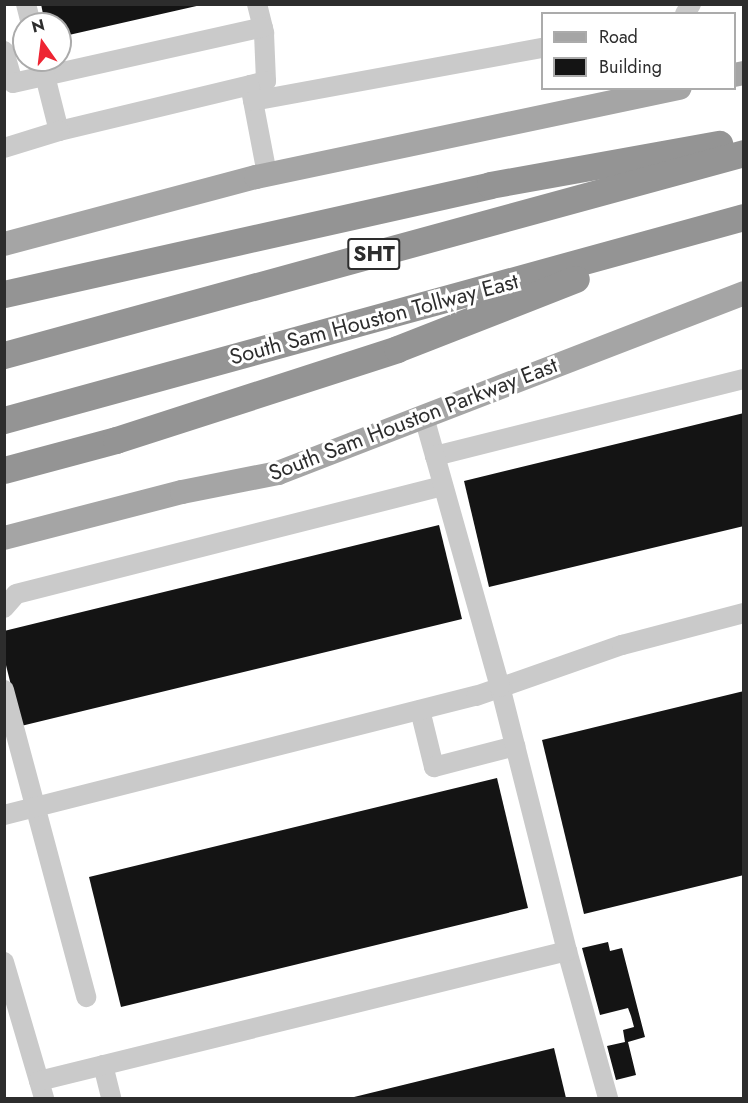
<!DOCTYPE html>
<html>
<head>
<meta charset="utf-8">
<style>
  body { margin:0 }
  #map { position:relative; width:748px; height:1103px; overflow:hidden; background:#fff; font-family:Jost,sans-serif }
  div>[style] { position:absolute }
  .building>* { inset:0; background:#141414 }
  .minor>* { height:20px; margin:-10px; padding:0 10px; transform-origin:10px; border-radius:10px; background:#cacaca }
  .major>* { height:24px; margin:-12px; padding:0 12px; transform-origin:12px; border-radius:12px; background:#a5a5a5 }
  .highway>* { height:27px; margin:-13.5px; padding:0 13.5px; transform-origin:13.5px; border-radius:13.5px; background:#949494 }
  span { translate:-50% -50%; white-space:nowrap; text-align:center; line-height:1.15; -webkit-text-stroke:6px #fff; paint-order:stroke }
  .shield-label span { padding:2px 4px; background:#fff; border:2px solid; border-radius:4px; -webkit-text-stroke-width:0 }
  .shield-label { font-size:21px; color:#2d2d2d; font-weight:700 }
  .street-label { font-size:22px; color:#2d2d2d }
  .frame { position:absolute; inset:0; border:6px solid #2d2d2d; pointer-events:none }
  .legend { position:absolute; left:541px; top:12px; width:195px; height:78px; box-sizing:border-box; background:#fff; border:2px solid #ababab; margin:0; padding:8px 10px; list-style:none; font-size:18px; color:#2d2d2d }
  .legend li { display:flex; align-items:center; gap:12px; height:30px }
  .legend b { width:30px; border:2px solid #ababab }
  .north { position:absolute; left:12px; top:12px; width:60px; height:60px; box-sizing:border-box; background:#fff; border:2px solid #ababab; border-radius:50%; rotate:346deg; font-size:16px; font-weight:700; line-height:24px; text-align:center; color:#2d2d2d }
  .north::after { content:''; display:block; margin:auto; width:21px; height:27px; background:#ee2533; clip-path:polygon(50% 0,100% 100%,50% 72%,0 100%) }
</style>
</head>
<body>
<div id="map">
  <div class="building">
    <div style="clip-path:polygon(41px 4px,201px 4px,201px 5px,60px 37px,60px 24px,45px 24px)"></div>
    <div style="clip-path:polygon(744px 413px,744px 526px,489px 587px,464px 481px)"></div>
    <div style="clip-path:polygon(439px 525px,462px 619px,21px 726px,4px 657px,4px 631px)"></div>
    <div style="clip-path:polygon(744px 691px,744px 875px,584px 914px,542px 740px)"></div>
    <div style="clip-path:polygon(497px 778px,528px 908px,121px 1007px,89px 877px)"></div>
    <div style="clip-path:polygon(608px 942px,610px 951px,622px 948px,645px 1037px,628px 1042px,636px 1075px,616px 1080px,607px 1046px,625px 1042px,623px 1030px,634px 1027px,631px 1016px,628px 1008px,600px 1015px,582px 948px)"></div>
    <div style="clip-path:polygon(554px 1048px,566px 1098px,350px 1098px)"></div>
  </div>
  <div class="minor">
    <div style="left:26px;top:4px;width:21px;rotate:76deg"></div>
    <div style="left:257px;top:4px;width:30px;rotate:76deg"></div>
    <div style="left:264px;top:33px;width:48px;rotate:87.6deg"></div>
    <div style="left:266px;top:81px;width:16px;rotate:166deg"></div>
    <div style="left:250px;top:85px;width:91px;rotate:79.2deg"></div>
    <div style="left:685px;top:14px;width:12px;rotate:-59deg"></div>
    <div style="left:4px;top:51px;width:33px;rotate:74deg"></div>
    <div style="left:13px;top:83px;width:256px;rotate:-12.6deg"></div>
    <div style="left:41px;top:60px;width:73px;rotate:75.8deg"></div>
    <div style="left:59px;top:131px;width:196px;rotate:-13.5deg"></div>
    <div style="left:253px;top:101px;width:294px;rotate:-10.4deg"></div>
    <div style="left:4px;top:148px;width:58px;rotate:-17.2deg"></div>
    <div style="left:424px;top:417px;width:41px;rotate:74.2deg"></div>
    <div style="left:435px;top:456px;width:318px;rotate:-14deg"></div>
    <div style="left:4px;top:608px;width:18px;rotate:-49deg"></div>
    <div style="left:16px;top:594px;width:440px;rotate:-14.2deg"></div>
    <div style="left:4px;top:690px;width:318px;rotate:75deg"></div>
    <div style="left:420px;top:710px;width:59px;rotate:76.2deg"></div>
    <div style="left:434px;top:767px;width:84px;rotate:-14.5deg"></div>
    <div style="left:4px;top:815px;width:487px;rotate:-14.2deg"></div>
    <div style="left:476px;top:696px;width:155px;rotate:-19.3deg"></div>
    <div style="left:622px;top:645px;width:126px;rotate:-14.7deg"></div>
    <div style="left:567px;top:951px;width:153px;rotate:74.4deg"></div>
    <div style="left:4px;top:962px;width:142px;rotate:73.6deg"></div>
    <div style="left:103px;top:1065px;width:34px;rotate:76deg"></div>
    <div style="left:39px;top:1081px;width:544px;rotate:-13.83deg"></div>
    <div style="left:567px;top:951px;width:272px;rotate:-104.2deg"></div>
    <div style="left:500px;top:687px;width:240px;rotate:-105.7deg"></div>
  </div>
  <div class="major">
    <div style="left:734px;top:75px;width:10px;rotate:-11deg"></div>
    <div style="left:4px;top:244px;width:261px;rotate:-14.9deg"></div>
    <div style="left:256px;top:177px;width:433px;rotate:-11.9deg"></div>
    <div style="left:4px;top:538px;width:184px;rotate:-14.5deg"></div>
    <div style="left:182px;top:492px;width:98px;rotate:-11.2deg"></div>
    <div style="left:278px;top:473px;width:500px;rotate:-21.1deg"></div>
  </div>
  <div class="highway">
    <div style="left:4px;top:294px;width:498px;rotate:-12.6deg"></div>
    <div style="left:490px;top:185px;width:233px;rotate:-10.2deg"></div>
    <div style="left:4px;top:355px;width:767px;rotate:-15.27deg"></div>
    <div style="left:4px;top:420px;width:767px;rotate:-15.34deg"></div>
    <div style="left:4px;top:470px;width:116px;rotate:-15deg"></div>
    <div style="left:116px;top:440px;width:295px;rotate:-17.9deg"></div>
    <div style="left:397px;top:349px;width:192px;rotate:-21.4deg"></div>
  </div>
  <div class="shield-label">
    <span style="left:374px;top:254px">SHT</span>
  </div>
  <div class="street-label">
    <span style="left:374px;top:319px;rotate:-15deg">South Sam Houston Tollway East</span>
    <span style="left:413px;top:419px;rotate:-21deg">South Sam Houston Parkway East</span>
  </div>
  <div class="frame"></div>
  <ul class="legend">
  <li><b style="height:8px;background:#a5a5a5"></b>Road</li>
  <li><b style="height:16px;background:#141414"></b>Building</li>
  </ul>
  <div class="north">N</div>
</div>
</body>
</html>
